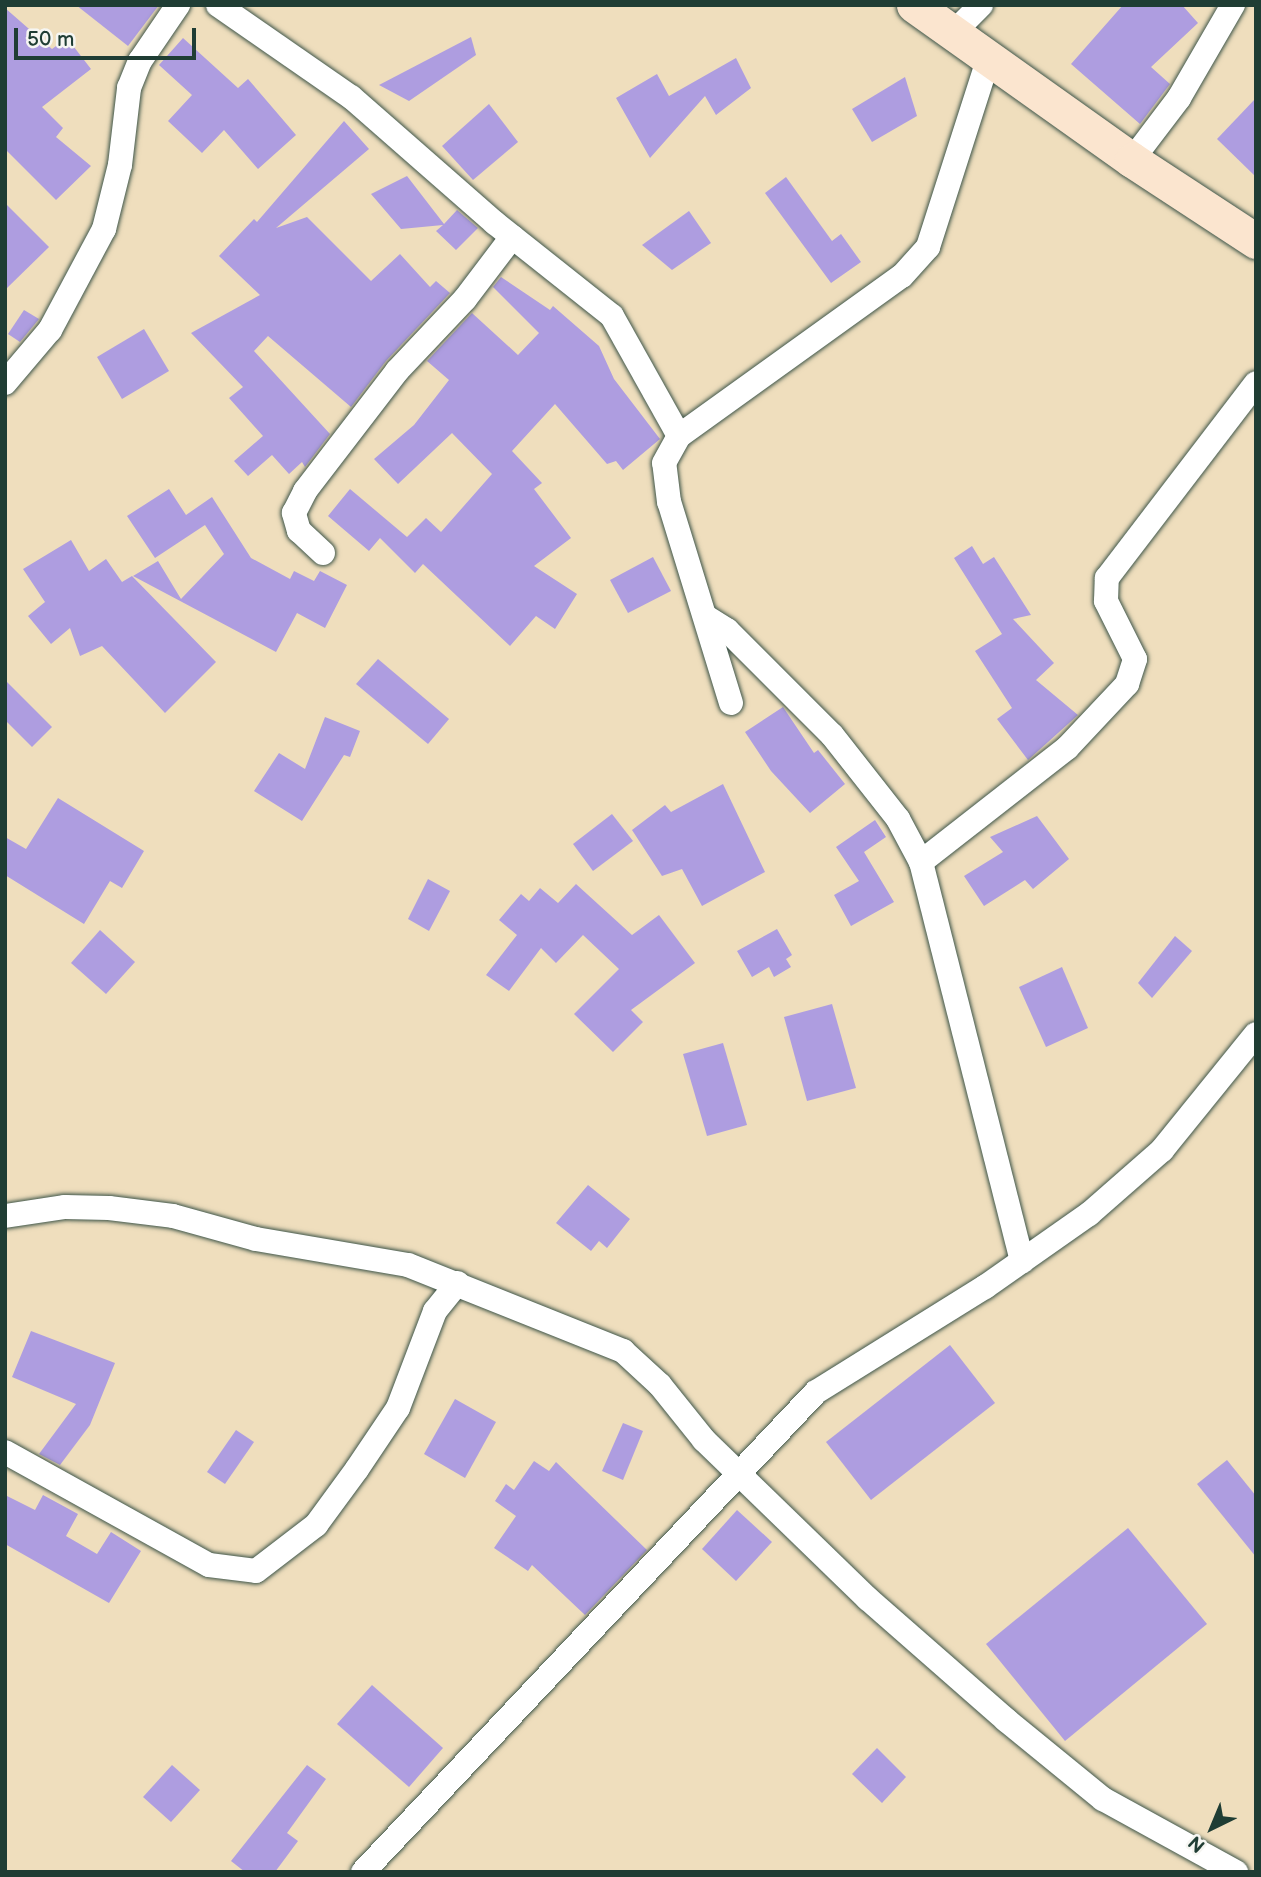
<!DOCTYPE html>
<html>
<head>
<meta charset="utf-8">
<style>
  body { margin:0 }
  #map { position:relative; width:1261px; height:1877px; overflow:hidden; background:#efdebd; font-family:"Balsamiq Sans",sans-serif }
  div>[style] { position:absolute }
  .building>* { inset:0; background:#ae9de0 }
  .roads { filter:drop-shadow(0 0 2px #3e5549) drop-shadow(0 0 2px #3e5549) }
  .street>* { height:24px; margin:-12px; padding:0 12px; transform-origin:12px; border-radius:12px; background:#fff }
  .secondary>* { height:35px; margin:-17.5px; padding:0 17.5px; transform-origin:17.5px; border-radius:17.5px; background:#fbe5cf }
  span { translate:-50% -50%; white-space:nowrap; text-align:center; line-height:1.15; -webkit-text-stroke:5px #f6f6f2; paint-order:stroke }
  .frame { position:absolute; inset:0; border:7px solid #1f3d34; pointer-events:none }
  .north { position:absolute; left:1177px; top:1793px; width:70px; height:70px; -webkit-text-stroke:5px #f6f6f2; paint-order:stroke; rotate:223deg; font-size:19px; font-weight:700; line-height:28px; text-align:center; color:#1f3d34 }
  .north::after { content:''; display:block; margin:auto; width:24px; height:32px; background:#1f3d34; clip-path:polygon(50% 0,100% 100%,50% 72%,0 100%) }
  .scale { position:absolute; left:14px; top:28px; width:182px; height:32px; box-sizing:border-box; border:4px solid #1f3d34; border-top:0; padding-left:9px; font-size:21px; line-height:24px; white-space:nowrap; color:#1f3d34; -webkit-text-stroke:5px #f6f6f2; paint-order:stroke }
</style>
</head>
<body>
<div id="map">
  <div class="building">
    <div style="clip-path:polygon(76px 5px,159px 5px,128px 46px)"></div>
    <div style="clip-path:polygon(1123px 5px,1182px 5px,1198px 23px,1151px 67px,1170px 84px,1140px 124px,1071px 64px)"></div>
    <div style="clip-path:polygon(5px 8px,52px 49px,67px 38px,91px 69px,42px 107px,63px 128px,56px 137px,91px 166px,56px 200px,5px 149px)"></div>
    <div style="clip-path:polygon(471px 37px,476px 55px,409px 101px,379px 85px)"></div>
    <div style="clip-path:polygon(183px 38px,238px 88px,248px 79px,296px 135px,258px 169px,224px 130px,202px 153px,168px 121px,192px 95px,159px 65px)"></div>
    <div style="clip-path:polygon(736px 58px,751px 88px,716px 115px,705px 96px,650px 158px,616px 98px,657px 74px,669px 96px)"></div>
    <div style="clip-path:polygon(905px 77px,917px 116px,872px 142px,852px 109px)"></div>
    <div style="clip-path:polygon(1256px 98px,1256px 177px,1217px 139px)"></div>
    <div style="clip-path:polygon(489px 104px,518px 142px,473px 180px,442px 146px)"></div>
    <div style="clip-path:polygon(344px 121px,369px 149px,276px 228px,307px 217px,371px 281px,400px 254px,430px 287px,436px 281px,450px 293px,386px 361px,351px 407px,268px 336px,254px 351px,330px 434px,305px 467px,302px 462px,289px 474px,272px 455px,248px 476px,234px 461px,263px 436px,229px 398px,243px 387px,191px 333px,260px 295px,219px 256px,254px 219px,257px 222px)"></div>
    <div style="clip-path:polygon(407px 176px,444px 224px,457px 210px,478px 228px,456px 250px,436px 231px,443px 225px,401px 229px,371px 194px)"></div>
    <div style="clip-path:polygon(786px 177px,832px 241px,841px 234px,861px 262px,831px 283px,765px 193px)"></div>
    <div style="clip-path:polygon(5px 203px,49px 247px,5px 290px)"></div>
    <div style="clip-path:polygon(689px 211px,711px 243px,672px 270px,642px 245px)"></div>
    <div style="clip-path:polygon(501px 277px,550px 310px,553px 306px,599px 346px,614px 379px,660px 439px,623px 470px,616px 461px,607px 464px,555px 404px,512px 451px,542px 483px,534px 489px,571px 538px,534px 566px,577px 594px,555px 629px,536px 616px,510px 646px,423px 564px,415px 573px,380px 538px,369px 551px,328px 516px,350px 489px,407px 537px,426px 518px,441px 532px,492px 474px,452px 433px,398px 484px,374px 459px,414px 425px,449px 380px,427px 361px,472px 313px,518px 355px,539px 333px,493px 287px)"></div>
    <div style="clip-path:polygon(24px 310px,39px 319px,20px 342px,8px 334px)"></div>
    <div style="clip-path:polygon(144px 329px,169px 371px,122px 399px,97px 357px)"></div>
    <div style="clip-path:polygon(169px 489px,186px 515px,212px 497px,251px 558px,290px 579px,294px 571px,314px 581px,320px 571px,347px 585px,325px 628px,297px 613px,276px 652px,133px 576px,158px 561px,181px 599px,224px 554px,205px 525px,155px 558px,127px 516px)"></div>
    <div style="clip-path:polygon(71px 540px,89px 571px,106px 559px,122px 582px,132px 576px,216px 662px,165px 713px,102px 646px,80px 656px,70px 628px,51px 644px,28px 616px,45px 602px,23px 569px)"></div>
    <div style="clip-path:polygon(972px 546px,983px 564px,994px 557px,1031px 615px,1013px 619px,1054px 663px,1036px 680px,1078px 715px,1028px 760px,997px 719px,1012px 708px,975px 651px,1002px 634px,954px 558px)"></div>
    <div style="clip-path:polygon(653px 557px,671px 591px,628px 613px,610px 580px)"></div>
    <div style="clip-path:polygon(378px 659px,449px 719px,428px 744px,356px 684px)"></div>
    <div style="clip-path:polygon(5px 680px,52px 727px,32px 747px,5px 720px)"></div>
    <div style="clip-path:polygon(783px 707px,814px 753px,818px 750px,845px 784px,810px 813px,771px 771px,745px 732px)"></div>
    <div style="clip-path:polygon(325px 717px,360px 731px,350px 757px,344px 755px,302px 821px,254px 791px,279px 753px,305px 769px)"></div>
    <div style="clip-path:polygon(723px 784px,765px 872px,702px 906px,682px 869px,662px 876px,632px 830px,665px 805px,671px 812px)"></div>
    <div style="clip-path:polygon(58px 798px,144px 851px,122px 888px,110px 881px,84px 924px,5px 875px,5px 837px,26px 849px)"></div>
    <div style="clip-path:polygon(612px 814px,633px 841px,593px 871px,573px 844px)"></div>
    <div style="clip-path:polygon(1037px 816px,1069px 859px,1033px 889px,1025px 880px,984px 906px,964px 876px,1003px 852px,990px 837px)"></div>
    <div style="clip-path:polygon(875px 820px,886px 837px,864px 852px,894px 902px,851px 926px,834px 895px,859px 881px,836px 847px)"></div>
    <div style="clip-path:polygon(428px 879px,450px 891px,429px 931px,408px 919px)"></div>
    <div style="clip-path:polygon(576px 884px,632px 935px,659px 915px,695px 963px,631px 1010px,643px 1022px,613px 1052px,574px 1014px,619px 969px,583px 935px,556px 963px,541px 948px,509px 991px,486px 975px,517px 935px,499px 920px,521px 894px,529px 901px,540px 888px,558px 903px)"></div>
    <div style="clip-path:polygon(777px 929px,792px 955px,786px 959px,791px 967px,774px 977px,769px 967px,752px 977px,737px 951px)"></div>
    <div style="clip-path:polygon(100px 930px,135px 962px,106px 994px,71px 963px)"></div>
    <div style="clip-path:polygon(1175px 936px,1192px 951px,1152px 998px,1138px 983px)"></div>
    <div style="clip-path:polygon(1062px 967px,1088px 1028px,1046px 1047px,1019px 987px)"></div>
    <div style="clip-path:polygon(832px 1004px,856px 1088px,807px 1101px,784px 1017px)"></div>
    <div style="clip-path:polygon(723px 1043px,747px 1125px,707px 1136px,683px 1054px)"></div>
    <div style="clip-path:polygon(588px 1185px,630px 1219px,607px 1248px,599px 1241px,591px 1251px,556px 1223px)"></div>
    <div style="clip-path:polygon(31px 1331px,115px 1363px,90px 1425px,60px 1465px,39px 1454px,76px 1404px,12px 1377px)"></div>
    <div style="clip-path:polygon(950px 1345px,995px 1403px,871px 1500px,826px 1442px)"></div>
    <div style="clip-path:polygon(455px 1399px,496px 1422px,465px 1478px,424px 1454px)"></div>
    <div style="clip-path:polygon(623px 1423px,643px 1431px,623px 1480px,602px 1471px)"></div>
    <div style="clip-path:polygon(236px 1430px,254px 1442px,225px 1484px,207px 1472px)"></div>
    <div style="clip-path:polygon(1227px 1460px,1256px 1496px,1256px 1557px,1197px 1484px)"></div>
    <div style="clip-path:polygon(534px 1461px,549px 1471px,556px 1462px,647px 1550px,585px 1615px,532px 1565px,528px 1571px,494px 1548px,516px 1516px,495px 1501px,506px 1484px,514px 1490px)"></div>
    <div style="clip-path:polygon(5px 1495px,35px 1510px,43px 1495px,78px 1514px,66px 1536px,97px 1554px,111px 1532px,141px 1551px,109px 1603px,5px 1544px)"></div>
    <div style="clip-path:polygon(737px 1510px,772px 1542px,736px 1581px,702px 1549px)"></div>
    <div style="clip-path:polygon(1128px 1528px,1207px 1624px,1065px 1741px,986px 1644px)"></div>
    <div style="clip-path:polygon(372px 1685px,443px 1748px,409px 1787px,337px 1724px)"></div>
    <div style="clip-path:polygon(877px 1748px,906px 1777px,882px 1803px,852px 1774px)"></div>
    <div style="clip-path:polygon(172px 1765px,200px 1790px,171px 1822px,143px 1797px)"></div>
    <div style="clip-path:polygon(307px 1765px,326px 1779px,287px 1833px,298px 1841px,275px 1872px,245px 1872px,231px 1861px)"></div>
  </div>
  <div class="roads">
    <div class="street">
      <div style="left:218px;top:5px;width:162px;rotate:34.7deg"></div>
      <div style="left:351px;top:97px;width:191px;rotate:41.2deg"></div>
      <div style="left:495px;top:223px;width:149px;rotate:38.5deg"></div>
      <div style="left:612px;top:316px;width:137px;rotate:60.8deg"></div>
      <div style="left:952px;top:34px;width:41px;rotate:-45deg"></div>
      <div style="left:1132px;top:160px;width:78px;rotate:-52.8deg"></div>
      <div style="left:1179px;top:98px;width:108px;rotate:-59.9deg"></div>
      <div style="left:5px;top:383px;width:70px;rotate:-49.7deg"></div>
      <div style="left:50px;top:330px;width:115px;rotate:-61.9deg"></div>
      <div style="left:104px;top:229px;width:66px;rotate:-76deg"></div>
      <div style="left:120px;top:165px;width:78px;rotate:-83.3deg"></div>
      <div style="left:129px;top:88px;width:29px;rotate:-68deg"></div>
      <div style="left:140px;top:61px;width:68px;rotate:-55.8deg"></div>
      <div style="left:323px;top:553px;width:33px;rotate:-137deg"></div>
      <div style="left:299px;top:531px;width:19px;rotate:-106deg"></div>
      <div style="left:294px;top:513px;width:25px;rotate:-63deg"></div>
      <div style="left:305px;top:491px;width:151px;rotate:-52.5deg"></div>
      <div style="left:397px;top:371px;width:99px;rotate:-46.6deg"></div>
      <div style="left:465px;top:299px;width:78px;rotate:-52.8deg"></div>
      <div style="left:706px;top:617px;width:25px;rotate:32deg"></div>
      <div style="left:727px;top:630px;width:148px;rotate:45deg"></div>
      <div style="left:832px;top:735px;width:107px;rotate:51.8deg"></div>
      <div style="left:898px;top:819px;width:49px;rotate:61.9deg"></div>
      <div style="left:921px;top:862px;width:412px;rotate:75.8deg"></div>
      <div style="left:731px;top:703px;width:210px;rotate:-107.1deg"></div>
      <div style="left:669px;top:502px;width:39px;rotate:-97deg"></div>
      <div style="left:664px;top:463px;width:31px;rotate:-61deg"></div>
      <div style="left:679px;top:436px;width:274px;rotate:-35.7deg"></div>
      <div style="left:902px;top:276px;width:39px;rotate:-48deg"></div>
      <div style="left:928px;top:247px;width:196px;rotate:-72.2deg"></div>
      <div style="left:921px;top:862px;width:185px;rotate:-38deg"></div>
      <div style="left:1067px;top:748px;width:88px;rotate:-46.8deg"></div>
      <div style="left:1127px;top:684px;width:26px;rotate:-72deg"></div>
      <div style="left:1135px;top:659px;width:65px;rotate:-116.6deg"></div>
      <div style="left:1106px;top:601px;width:23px;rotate:-88deg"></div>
      <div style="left:1107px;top:578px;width:245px;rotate:-52.6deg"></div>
      <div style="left:5px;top:1216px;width:61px;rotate:-8.5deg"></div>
      <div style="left:65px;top:1207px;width:44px;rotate:1.3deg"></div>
      <div style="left:109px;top:1208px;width:64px;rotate:7.1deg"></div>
      <div style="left:173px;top:1216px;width:86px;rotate:15.5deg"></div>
      <div style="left:256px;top:1239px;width:154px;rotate:9.7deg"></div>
      <div style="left:408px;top:1265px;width:232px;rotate:21.8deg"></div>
      <div style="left:623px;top:1351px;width:50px;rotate:42.6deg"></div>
      <div style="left:660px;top:1385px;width:70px;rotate:51.3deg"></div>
      <div style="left:704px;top:1440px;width:228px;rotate:44.1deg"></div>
      <div style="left:868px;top:1599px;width:184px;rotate:41.2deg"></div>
      <div style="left:1006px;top:1720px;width:125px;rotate:39.2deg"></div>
      <div style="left:1103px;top:1799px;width:152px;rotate:28.8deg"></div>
      <div style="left:5px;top:1452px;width:233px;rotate:29deg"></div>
      <div style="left:209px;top:1565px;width:47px;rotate:7.3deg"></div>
      <div style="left:256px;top:1571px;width:76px;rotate:-37.5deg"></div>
      <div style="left:316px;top:1525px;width:69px;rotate:-53.8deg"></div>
      <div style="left:357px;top:1469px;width:73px;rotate:-56.1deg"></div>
      <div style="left:398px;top:1408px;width:104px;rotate:-69.1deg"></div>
      <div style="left:435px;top:1311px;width:36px;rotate:-51deg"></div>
      <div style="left:363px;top:1872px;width:660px;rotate:-46.66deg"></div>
      <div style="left:816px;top:1392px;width:199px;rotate:-31.9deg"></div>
      <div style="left:985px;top:1287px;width:127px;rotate:-35.1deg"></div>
      <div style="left:1089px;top:1214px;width:97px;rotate:-41.2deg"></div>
      <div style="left:1162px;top:1150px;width:149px;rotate:-51deg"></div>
    </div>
    <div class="secondary">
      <div style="left:914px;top:5px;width:267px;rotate:35.4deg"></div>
      <div style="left:1132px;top:160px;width:148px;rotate:33.2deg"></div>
    </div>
  </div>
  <div class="frame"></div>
  <div class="north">N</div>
  <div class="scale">50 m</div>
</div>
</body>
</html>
